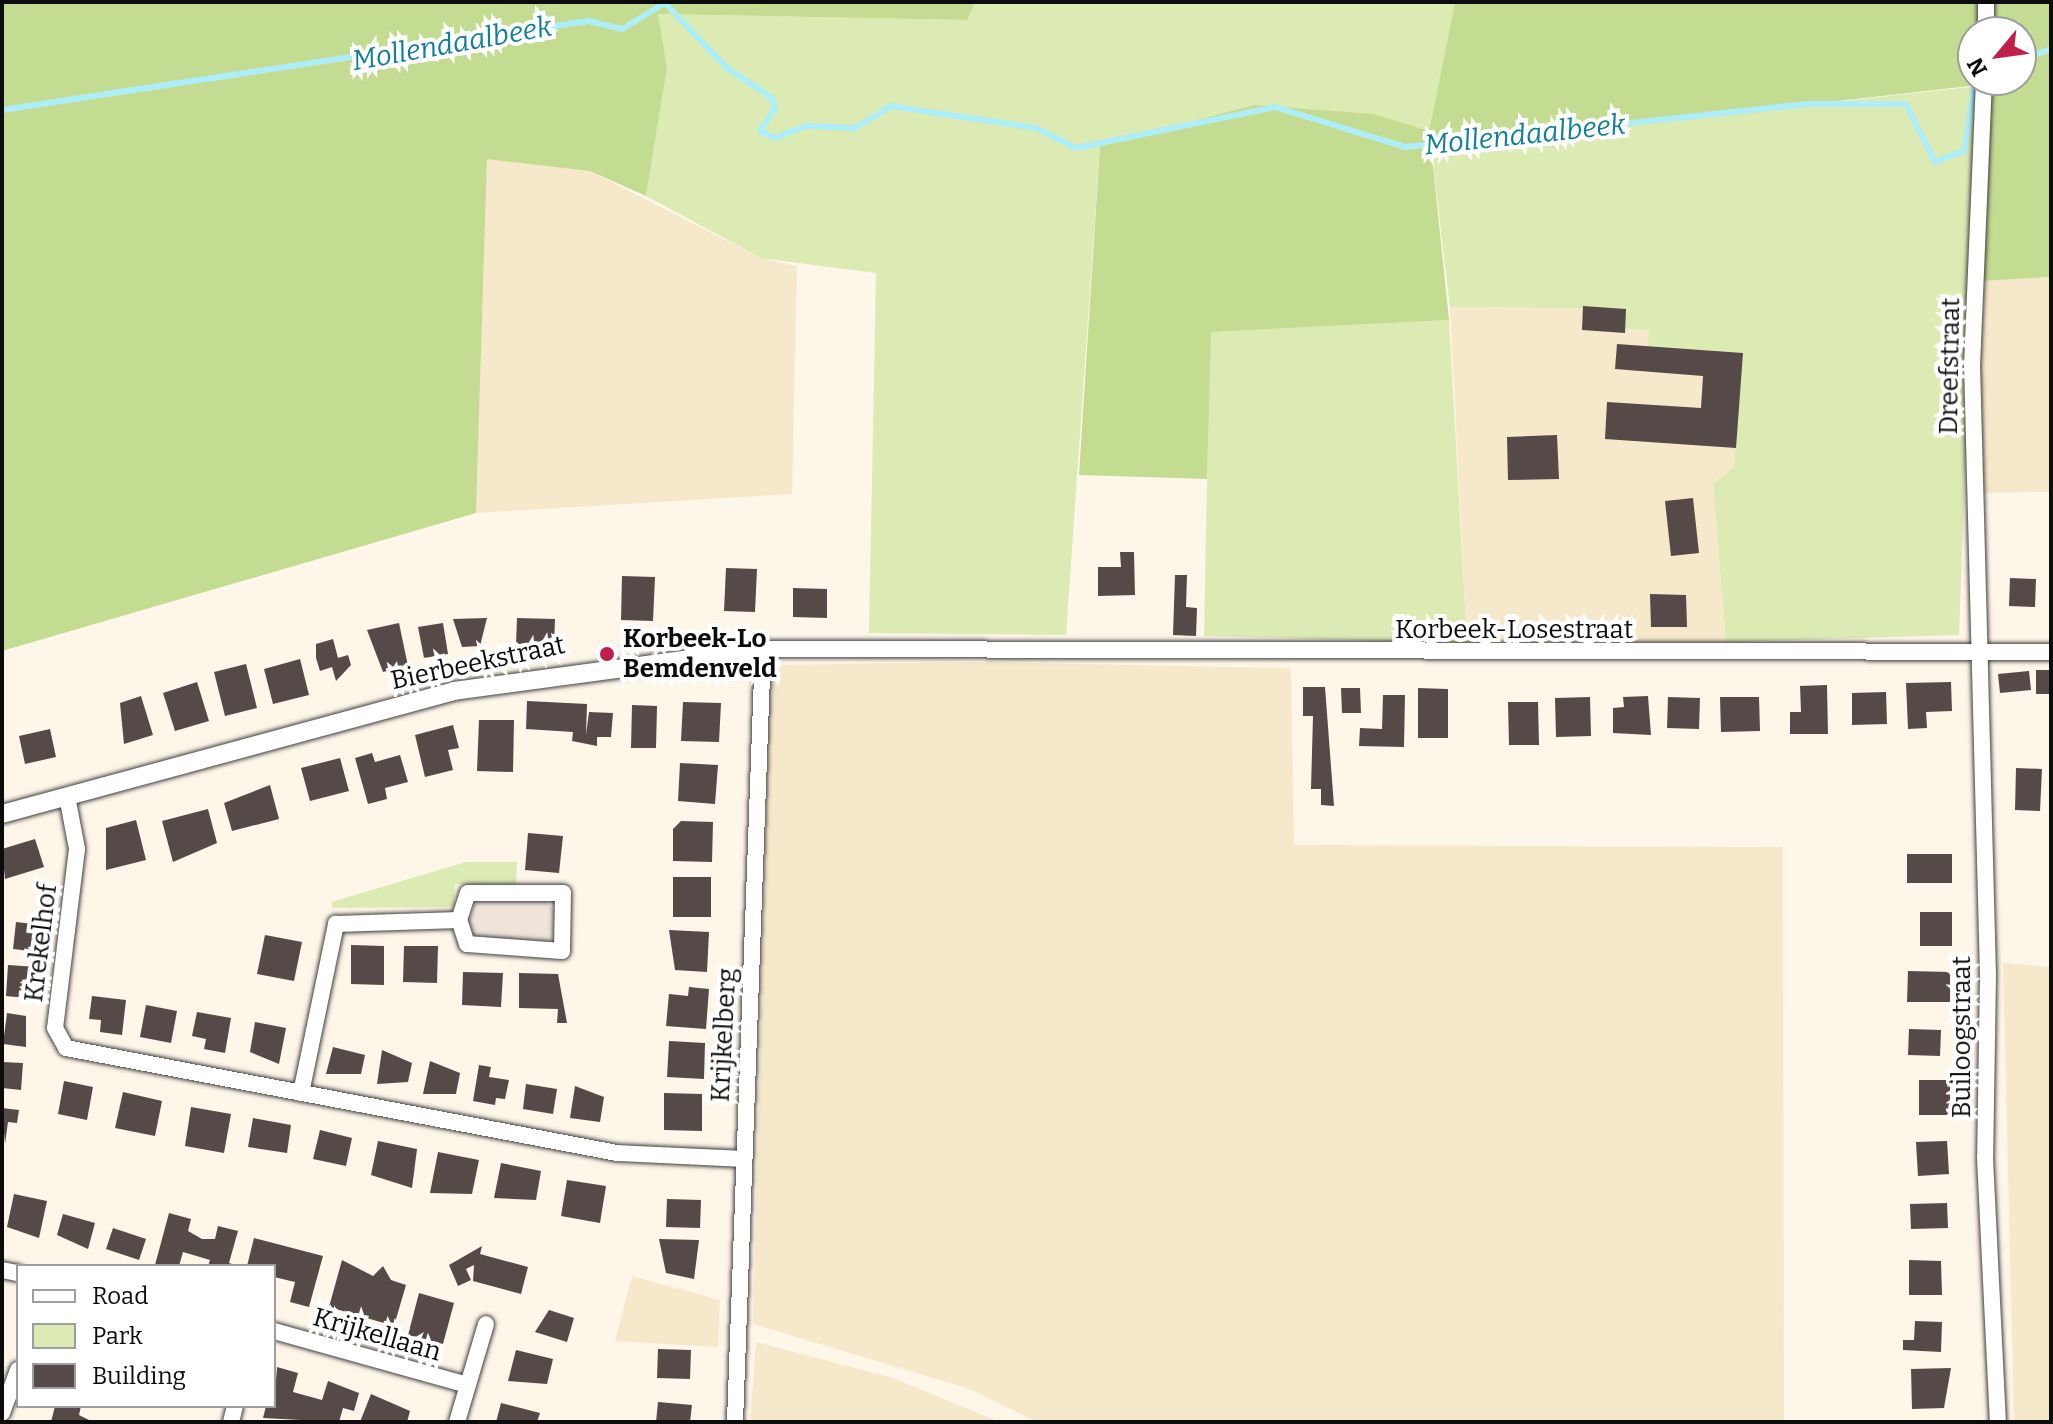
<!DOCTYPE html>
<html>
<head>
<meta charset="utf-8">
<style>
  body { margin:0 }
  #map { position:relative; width:2053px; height:1424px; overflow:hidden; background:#fff6ea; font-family:Bitter,serif }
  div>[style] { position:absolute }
  .farmland>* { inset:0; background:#f6e8ca }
  .green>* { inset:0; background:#dceab3 }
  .forest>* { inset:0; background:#c4dc91 }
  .plaza>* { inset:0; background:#eee4da }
  .stream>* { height:6px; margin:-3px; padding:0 3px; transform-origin:3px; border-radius:3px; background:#adeef8 }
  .building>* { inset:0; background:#554a48 }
  .roads { filter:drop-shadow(0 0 2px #3f3f3f) drop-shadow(0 0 2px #3f3f3f) }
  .minor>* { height:16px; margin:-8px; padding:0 8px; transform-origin:8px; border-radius:8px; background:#fff }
  .tertiary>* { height:18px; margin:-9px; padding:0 9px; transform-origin:9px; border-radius:9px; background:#fff }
  .dots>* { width:22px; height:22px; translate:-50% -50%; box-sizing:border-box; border:4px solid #fff; border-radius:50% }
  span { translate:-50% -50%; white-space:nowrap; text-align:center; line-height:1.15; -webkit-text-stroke:8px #fff; paint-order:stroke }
  .street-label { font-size:26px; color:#0c0c0c }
  .poi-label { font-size:26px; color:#0c0c0c; font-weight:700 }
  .left { translate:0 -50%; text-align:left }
  .water-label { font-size:28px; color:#117e9a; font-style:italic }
  .frame { position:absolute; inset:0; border:4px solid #0c0c0c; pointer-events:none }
  .legend { position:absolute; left:16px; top:1264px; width:260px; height:144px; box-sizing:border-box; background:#fff; border:2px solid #9e9e9e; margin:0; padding:10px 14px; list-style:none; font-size:24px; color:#0c0c0c }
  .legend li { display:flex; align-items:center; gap:16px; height:40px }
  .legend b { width:40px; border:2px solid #9e9e9e }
  .north { position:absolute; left:1957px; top:16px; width:80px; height:80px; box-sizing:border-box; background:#fff; border:2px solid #9e9e9e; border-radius:50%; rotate:241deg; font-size:22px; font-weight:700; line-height:32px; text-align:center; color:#0c0c0c }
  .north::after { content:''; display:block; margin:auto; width:28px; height:36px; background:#c01f4c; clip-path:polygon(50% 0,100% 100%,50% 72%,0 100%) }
</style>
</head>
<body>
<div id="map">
  <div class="farmland">
    <div style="clip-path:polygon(487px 158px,590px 171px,761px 258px,797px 266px,792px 494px,476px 513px)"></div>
    <div style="clip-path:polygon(2051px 277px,2051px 492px,1976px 493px,1981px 281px)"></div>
    <div style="clip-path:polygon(1450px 307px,1626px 309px,1649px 330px,1649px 346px,1743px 353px,1734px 467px,1713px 485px,1726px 642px,1467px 643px)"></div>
    <div style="clip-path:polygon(972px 662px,1291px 668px,1294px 845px,1783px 847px,1784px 1422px,1037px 1422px,970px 1389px,753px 1324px,770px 680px,782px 665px)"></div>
    <div style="clip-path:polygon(2003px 963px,2051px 967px,2051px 1422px,2014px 1422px)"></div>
    <div style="clip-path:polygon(632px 1276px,720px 1300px,718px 1347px,615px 1341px)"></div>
    <div style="clip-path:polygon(756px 1342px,893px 1378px,1000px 1422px,750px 1422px)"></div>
  </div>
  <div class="green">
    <div style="clip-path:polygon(975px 2px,1455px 2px,1429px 132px,1374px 114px,1100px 146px,1066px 635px,869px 633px,876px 273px,761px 258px,646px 196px,667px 68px,657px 14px,967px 20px)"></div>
    <div style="clip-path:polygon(1979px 86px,1959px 635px,1726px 642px,1713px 484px,1734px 467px,1743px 353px,1648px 346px,1649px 330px,1625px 328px,1626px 309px,1450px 307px,1431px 147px)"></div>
    <div style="clip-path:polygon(1449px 320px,1467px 643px,1204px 636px,1210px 332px)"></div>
    <div style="clip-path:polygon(466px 862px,517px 862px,516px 885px,455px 884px,454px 907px,333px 908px,331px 902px)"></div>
  </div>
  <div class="forest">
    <div style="clip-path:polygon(2px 2px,975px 2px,967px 20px,658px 14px,667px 68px,646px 196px,590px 171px,487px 159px,476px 513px,2px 651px)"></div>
    <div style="clip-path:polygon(1455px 2px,1980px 2px,1979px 32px,1973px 32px,1979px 85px,1431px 147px,1449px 320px,1211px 332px,1207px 479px,1079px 475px,1100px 146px,1254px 105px,1374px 114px,1429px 131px)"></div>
    <div style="clip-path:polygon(1989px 2px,2051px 2px,2051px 277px,1981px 281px,1987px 80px,2021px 80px,2021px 32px,1988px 32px)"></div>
  </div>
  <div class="plaza">
    <div style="clip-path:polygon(477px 899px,546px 900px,557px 914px,557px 932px,548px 942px,477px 943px,466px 929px)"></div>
  </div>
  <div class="stream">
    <div style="left:2021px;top:59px;width:32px;rotate:-18deg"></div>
    <div style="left:2px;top:110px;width:593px;rotate:-8.64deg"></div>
    <div style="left:588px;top:21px;width:35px;rotate:13deg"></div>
    <div style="left:622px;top:29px;width:50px;rotate:-31.2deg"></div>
    <div style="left:665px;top:3px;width:90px;rotate:46.4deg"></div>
    <div style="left:727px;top:68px;width:54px;rotate:33.7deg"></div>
    <div style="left:772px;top:98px;width:10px;rotate:73deg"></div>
    <div style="left:775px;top:108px;width:27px;rotate:123deg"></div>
    <div style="left:760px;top:131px;width:17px;rotate:25deg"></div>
    <div style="left:775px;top:138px;width:34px;rotate:-21deg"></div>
    <div style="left:807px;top:126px;width:48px;rotate:2.4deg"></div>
    <div style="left:855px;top:128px;width:42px;rotate:-31.4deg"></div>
    <div style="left:891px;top:106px;width:147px;rotate:8.6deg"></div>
    <div style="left:1036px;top:128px;width:45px;rotate:26.6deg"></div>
    <div style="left:1076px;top:148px;width:203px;rotate:-11.6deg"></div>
    <div style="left:1275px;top:107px;width:136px;rotate:17.1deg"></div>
    <div style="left:1405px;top:147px;width:407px;rotate:-6.1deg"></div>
    <div style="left:1810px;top:104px;width:96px"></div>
    <div style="left:1906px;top:104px;width:65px;rotate:63.4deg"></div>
    <div style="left:1935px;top:162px;width:31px;rotate:-21deg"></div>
    <div style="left:1964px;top:151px;width:72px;rotate:-81.2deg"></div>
  </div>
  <div class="building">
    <div style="clip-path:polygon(1583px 306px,1626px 309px,1625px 333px,1582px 330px)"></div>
    <div style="clip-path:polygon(1617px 344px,1743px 353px,1736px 448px,1605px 439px,1607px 402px,1701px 408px,1703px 376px,1615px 369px)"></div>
    <div style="clip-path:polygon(1557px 435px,1559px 479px,1508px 480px,1507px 437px)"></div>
    <div style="clip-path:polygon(1693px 498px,1699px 553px,1671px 556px,1665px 501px)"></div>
    <div style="clip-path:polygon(1120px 552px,1134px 552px,1135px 595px,1098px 596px,1098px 567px,1121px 567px)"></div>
    <div style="clip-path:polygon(726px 568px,757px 569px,755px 612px,724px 611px)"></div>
    <div style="clip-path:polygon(1175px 575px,1187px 575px,1186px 607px,1197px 608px,1196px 636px,1173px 635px)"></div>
    <div style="clip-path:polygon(622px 576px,655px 577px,653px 621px,621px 620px)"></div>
    <div style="clip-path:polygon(2010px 578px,2036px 579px,2035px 607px,2009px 606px)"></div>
    <div style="clip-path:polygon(793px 588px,827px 589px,827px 618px,793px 617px)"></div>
    <div style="clip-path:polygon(1650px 594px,1686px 595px,1687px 627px,1651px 627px)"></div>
    <div style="clip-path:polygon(487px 618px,480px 646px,462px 647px,453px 619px)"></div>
    <div style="clip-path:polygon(517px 618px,555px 619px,554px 646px,516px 645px)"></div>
    <div style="clip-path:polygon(399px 623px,408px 666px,383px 672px,367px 630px)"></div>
    <div style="clip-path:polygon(443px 623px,448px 654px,424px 658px,418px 627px)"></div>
    <div style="clip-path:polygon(333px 639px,338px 658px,348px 655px,351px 665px,336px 681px,332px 667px,320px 671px,316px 658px,316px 644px)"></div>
    <div style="clip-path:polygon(300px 659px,309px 695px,273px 704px,264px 669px)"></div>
    <div style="clip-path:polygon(246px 664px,257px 708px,225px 716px,214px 672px)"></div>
    <div style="clip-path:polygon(2036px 670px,2051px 670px,2051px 694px,2036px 694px)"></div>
    <div style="clip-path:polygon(2029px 671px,2031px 690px,2000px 693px,1998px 674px)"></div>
    <div style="clip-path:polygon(197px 682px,209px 721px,175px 731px,163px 693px)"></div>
    <div style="clip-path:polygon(1951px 682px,1952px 711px,1926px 712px,1927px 728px,1908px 729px,1906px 683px)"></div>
    <div style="clip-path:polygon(1827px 685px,1828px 734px,1790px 734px,1790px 712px,1801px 712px,1800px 686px)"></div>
    <div style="clip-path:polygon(1303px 687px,1325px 687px,1334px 806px,1321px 805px,1321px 789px,1311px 789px,1313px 716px,1303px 716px)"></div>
    <div style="clip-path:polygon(1341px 688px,1360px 688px,1361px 713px,1342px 713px)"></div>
    <div style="clip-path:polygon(1418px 688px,1448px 689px,1448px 738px,1418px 738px)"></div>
    <div style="clip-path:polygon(1886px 692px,1887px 724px,1852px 725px,1852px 693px)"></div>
    <div style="clip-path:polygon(1383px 695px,1405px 695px,1404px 747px,1359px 746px,1360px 728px,1382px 729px)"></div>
    <div style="clip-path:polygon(141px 696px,153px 735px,124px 744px,120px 703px)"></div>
    <div style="clip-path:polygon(1648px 696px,1651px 735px,1613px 733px,1613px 708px,1624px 707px,1623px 697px)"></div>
    <div style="clip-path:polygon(1590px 697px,1591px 736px,1556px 737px,1555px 698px)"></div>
    <div style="clip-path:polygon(1668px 697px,1700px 698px,1699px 729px,1667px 728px)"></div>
    <div style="clip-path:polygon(1720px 697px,1759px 697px,1760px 731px,1721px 732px)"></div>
    <div style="clip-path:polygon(527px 701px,587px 704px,586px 735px,589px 712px,613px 713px,611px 737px,597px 737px,597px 746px,572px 741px,573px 732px,526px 729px)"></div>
    <div style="clip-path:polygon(683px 702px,721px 703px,719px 742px,681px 741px)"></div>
    <div style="clip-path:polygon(1508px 702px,1538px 702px,1539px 745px,1509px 745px)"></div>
    <div style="clip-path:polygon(632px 705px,657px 706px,656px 748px,631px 748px)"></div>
    <div style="clip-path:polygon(479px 720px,514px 720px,513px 772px,477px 771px)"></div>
    <div style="clip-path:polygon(453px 725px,459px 748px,448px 750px,453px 770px,425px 777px,415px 735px)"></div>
    <div style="clip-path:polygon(50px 729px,56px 757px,25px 764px,19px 736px)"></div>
    <div style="clip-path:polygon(372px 753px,375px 762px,400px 755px,408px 782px,385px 788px,387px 799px,368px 804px,355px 758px)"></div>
    <div style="clip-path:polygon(340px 758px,349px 791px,310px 801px,301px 768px)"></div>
    <div style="clip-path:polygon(680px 763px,718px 765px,715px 804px,678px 801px)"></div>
    <div style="clip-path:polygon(2016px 768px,2042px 769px,2040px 811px,2015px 810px)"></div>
    <div style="clip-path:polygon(270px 785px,279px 819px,232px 831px,224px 803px)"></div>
    <div style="clip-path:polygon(208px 809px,217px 843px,173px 862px,162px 821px)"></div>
    <div style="clip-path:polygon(136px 820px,146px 860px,106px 870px,106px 828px)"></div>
    <div style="clip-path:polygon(681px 821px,713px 822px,712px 862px,673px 861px,673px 829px)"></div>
    <div style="clip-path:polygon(528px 833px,563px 836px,559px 873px,525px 870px)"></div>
    <div style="clip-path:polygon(35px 839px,44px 867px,5px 879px,2px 849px)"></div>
    <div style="clip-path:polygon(1907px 854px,1952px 854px,1952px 883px,1907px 883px)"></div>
    <div style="clip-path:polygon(673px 877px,711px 877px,711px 917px,673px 917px)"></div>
    <div style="clip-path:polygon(1920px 912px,1952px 912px,1952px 946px,1920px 946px)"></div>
    <div style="clip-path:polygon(16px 922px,42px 925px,39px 952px,13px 949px)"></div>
    <div style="clip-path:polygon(669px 930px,709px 932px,707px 972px,675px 970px)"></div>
    <div style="clip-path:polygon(265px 935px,302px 942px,294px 981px,257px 974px)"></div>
    <div style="clip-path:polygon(351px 945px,384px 946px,384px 985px,351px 984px)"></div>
    <div style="clip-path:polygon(404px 946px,438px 946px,437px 983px,403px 982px)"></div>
    <div style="clip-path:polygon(8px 965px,37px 967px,36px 988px,27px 987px,26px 998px,6px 996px)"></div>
    <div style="clip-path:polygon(1908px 971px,1950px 972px,1950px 1002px,1907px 1002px)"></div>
    <div style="clip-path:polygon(463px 972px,503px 973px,501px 1007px,462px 1005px)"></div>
    <div style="clip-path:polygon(519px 973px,558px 974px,567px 1023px,557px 1023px,558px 1009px,519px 1008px)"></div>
    <div style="clip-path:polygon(689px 987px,709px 989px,706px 1029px,666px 1026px,669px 994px,688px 996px)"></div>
    <div style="clip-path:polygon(92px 996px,126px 1000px,122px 1035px,100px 1032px,101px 1020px,89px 1019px)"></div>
    <div style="clip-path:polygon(146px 1005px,177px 1011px,171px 1043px,140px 1037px)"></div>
    <div style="clip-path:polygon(197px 1012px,231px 1018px,225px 1053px,204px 1049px,206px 1039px,192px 1036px)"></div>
    <div style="clip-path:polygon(7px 1013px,26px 1016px,26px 1047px,3px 1044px)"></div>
    <div style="clip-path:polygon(255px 1022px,286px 1028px,279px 1064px,250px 1052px)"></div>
    <div style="clip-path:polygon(1909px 1029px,1941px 1030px,1940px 1056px,1908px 1055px)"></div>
    <div style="clip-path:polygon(669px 1041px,705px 1043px,704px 1079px,667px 1077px)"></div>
    <div style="clip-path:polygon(333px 1047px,365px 1055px,361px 1074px,326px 1074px)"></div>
    <div style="clip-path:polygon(382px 1050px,412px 1063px,408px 1082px,377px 1084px)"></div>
    <div style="clip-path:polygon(430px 1061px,460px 1073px,456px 1094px,423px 1094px)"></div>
    <div style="clip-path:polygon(2px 1062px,23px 1063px,21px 1090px,2px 1088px)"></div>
    <div style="clip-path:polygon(479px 1065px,491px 1067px,489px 1077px,509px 1080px,505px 1099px,496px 1098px,495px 1105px,473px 1101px)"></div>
    <div style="clip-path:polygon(1919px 1080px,1950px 1080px,1950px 1115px,1919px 1115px)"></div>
    <div style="clip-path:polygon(64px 1081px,93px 1087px,87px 1120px,58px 1114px)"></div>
    <div style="clip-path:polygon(526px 1084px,557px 1089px,553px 1114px,523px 1109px)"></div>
    <div style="clip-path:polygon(575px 1086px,604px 1097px,600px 1122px,570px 1118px)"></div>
    <div style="clip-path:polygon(123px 1092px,162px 1101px,155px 1136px,115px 1128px)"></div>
    <div style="clip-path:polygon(664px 1093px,702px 1094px,702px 1131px,664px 1130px)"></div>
    <div style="clip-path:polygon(191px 1107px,231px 1114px,224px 1153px,185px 1146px)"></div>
    <div style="clip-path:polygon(2px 1108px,19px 1110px,17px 1123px,8px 1122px,5px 1144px)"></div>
    <div style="clip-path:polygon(253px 1118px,291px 1125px,287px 1153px,248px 1147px)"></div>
    <div style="clip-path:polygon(320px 1130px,352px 1138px,346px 1166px,313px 1159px)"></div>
    <div style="clip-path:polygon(378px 1141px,417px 1149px,412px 1188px,371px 1175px)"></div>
    <div style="clip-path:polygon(1947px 1141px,1949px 1174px,1918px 1176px,1916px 1142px)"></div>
    <div style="clip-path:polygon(438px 1152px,479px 1160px,472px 1194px,430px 1193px)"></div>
    <div style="clip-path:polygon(501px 1163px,541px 1171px,536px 1200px,494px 1198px)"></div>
    <div style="clip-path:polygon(567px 1180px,606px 1186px,600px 1223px,561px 1216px)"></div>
    <div style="clip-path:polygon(14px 1194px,47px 1201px,39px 1238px,7px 1227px)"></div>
    <div style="clip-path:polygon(667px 1199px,701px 1200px,700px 1228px,666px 1227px)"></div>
    <div style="clip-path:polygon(1947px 1203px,1948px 1228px,1911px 1229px,1910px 1204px)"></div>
    <div style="clip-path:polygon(169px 1213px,191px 1219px,188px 1231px,202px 1239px,215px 1239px,218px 1226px,238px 1231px,229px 1263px,238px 1266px,208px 1266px,210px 1260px,183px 1252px,179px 1266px,155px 1265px)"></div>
    <div style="clip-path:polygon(63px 1214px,95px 1223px,88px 1249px,57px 1235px)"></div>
    <div style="clip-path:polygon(113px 1228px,146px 1239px,139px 1260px,106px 1249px)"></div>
    <div style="clip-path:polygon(254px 1238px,323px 1256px,309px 1307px,290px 1302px,295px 1282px,274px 1277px,274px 1266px,247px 1266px)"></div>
    <div style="clip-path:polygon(659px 1239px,699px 1240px,694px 1279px,666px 1273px)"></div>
    <div style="clip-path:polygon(482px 1246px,480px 1254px,528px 1267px,521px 1294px,473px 1281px,474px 1265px,466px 1269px,471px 1280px,458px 1286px,449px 1265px)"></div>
    <div style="clip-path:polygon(342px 1260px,373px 1276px,383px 1266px,391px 1280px,406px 1285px,394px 1326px,329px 1307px)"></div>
    <div style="clip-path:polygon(1909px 1260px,1941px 1261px,1942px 1295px,1909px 1295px)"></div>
    <div style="clip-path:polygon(419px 1293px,454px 1303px,443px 1344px,408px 1335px)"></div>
    <div style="clip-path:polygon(549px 1310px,574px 1318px,567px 1342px,535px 1332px)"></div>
    <div style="clip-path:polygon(1915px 1321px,1942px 1322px,1941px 1352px,1903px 1350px,1903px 1340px,1914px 1340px)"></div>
    <div style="clip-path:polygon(658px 1349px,691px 1350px,690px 1379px,657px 1378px)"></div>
    <div style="clip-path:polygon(516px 1350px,553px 1359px,547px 1384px,508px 1381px)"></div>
    <div style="clip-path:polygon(277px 1367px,298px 1373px,293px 1392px,322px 1400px,328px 1381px,359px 1393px,354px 1411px,343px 1408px,339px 1422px,263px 1418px,266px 1406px,274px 1406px)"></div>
    <div style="clip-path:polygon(1951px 1368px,1944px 1408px,1912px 1409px,1911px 1369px)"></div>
    <div style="clip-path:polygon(371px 1394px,410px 1411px,407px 1422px,360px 1422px)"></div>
    <div style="clip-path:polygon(658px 1402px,692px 1405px,690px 1422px,656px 1422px)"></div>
    <div style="clip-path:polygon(501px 1403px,540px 1413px,537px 1422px,496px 1422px)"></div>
    <div style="clip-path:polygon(55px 1406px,81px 1406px,79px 1415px,93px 1422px,51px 1422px)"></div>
  </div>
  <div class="roads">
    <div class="minor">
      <div style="left:1986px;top:32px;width:30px;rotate:-90deg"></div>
      <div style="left:1984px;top:80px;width:284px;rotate:92.4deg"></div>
      <div style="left:1972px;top:364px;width:611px;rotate:88.5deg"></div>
      <div style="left:1988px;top:975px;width:183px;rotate:90.9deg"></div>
      <div style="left:1985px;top:1158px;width:264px;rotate:87.2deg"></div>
      <div style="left:67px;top:796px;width:54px;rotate:79.3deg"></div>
      <div style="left:77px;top:849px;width:180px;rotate:97deg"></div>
      <div style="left:55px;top:1028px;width:23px;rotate:61deg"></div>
      <div style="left:66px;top:1048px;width:561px;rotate:10.79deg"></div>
      <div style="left:617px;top:1153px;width:125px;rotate:2.7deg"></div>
      <div style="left:468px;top:893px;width:95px"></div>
      <div style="left:563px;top:893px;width:58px;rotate:91deg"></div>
      <div style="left:562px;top:951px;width:95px;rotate:-175.8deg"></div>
      <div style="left:467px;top:944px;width:25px;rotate:-108deg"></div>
      <div style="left:459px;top:920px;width:28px;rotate:-72deg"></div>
      <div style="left:301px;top:1093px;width:173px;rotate:-78.3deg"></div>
      <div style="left:336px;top:924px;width:123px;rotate:-1.9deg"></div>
      <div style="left:2px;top:1270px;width:16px;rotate:11deg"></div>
      <div style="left:274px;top:1331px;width:200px;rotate:15.6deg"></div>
      <div style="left:2px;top:1413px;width:46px;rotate:-69.6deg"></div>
      <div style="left:231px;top:1422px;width:16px;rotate:-76deg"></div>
      <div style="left:457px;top:1422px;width:102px;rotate:-73.5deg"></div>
      <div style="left:735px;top:1422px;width:774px;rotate:-87.93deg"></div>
      <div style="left:763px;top:649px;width:1288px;rotate:0.13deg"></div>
    </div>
    <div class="tertiary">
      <div style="left:2px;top:814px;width:468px;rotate:-15.2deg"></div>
      <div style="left:454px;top:691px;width:312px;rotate:-7.7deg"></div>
    </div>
  </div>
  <div class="dots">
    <div style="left:607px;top:654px;background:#c01f4c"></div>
  </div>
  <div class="street-label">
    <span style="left:1950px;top:366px;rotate:-89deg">Dreefstraat</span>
    <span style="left:1514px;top:630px">Korbeek-Losestraat</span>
    <span style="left:478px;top:663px;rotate:-12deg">Bierbeekstraat</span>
    <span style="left:41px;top:943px;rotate:-83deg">Krekelhof</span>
    <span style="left:724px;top:1035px;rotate:-87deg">Krijkelberg</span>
    <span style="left:1962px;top:1037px;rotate:-90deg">Builoogstraat</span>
    <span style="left:377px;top:1335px;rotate:16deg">Krijkellaan</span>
  </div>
  <div class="poi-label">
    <span class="left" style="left:623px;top:654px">Korbeek-Lo<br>Bemdenveld</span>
  </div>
  <div class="water-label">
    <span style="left:452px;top:44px;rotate:-10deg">Mollendaalbeek</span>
    <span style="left:1525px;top:135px;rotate:-6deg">Mollendaalbeek</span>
  </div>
  <div class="frame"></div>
  <ul class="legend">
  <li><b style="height:10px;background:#fff"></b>Road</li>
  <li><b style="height:22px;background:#dceab3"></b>Park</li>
  <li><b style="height:22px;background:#554a48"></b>Building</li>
  </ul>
  <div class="north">N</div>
</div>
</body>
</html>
